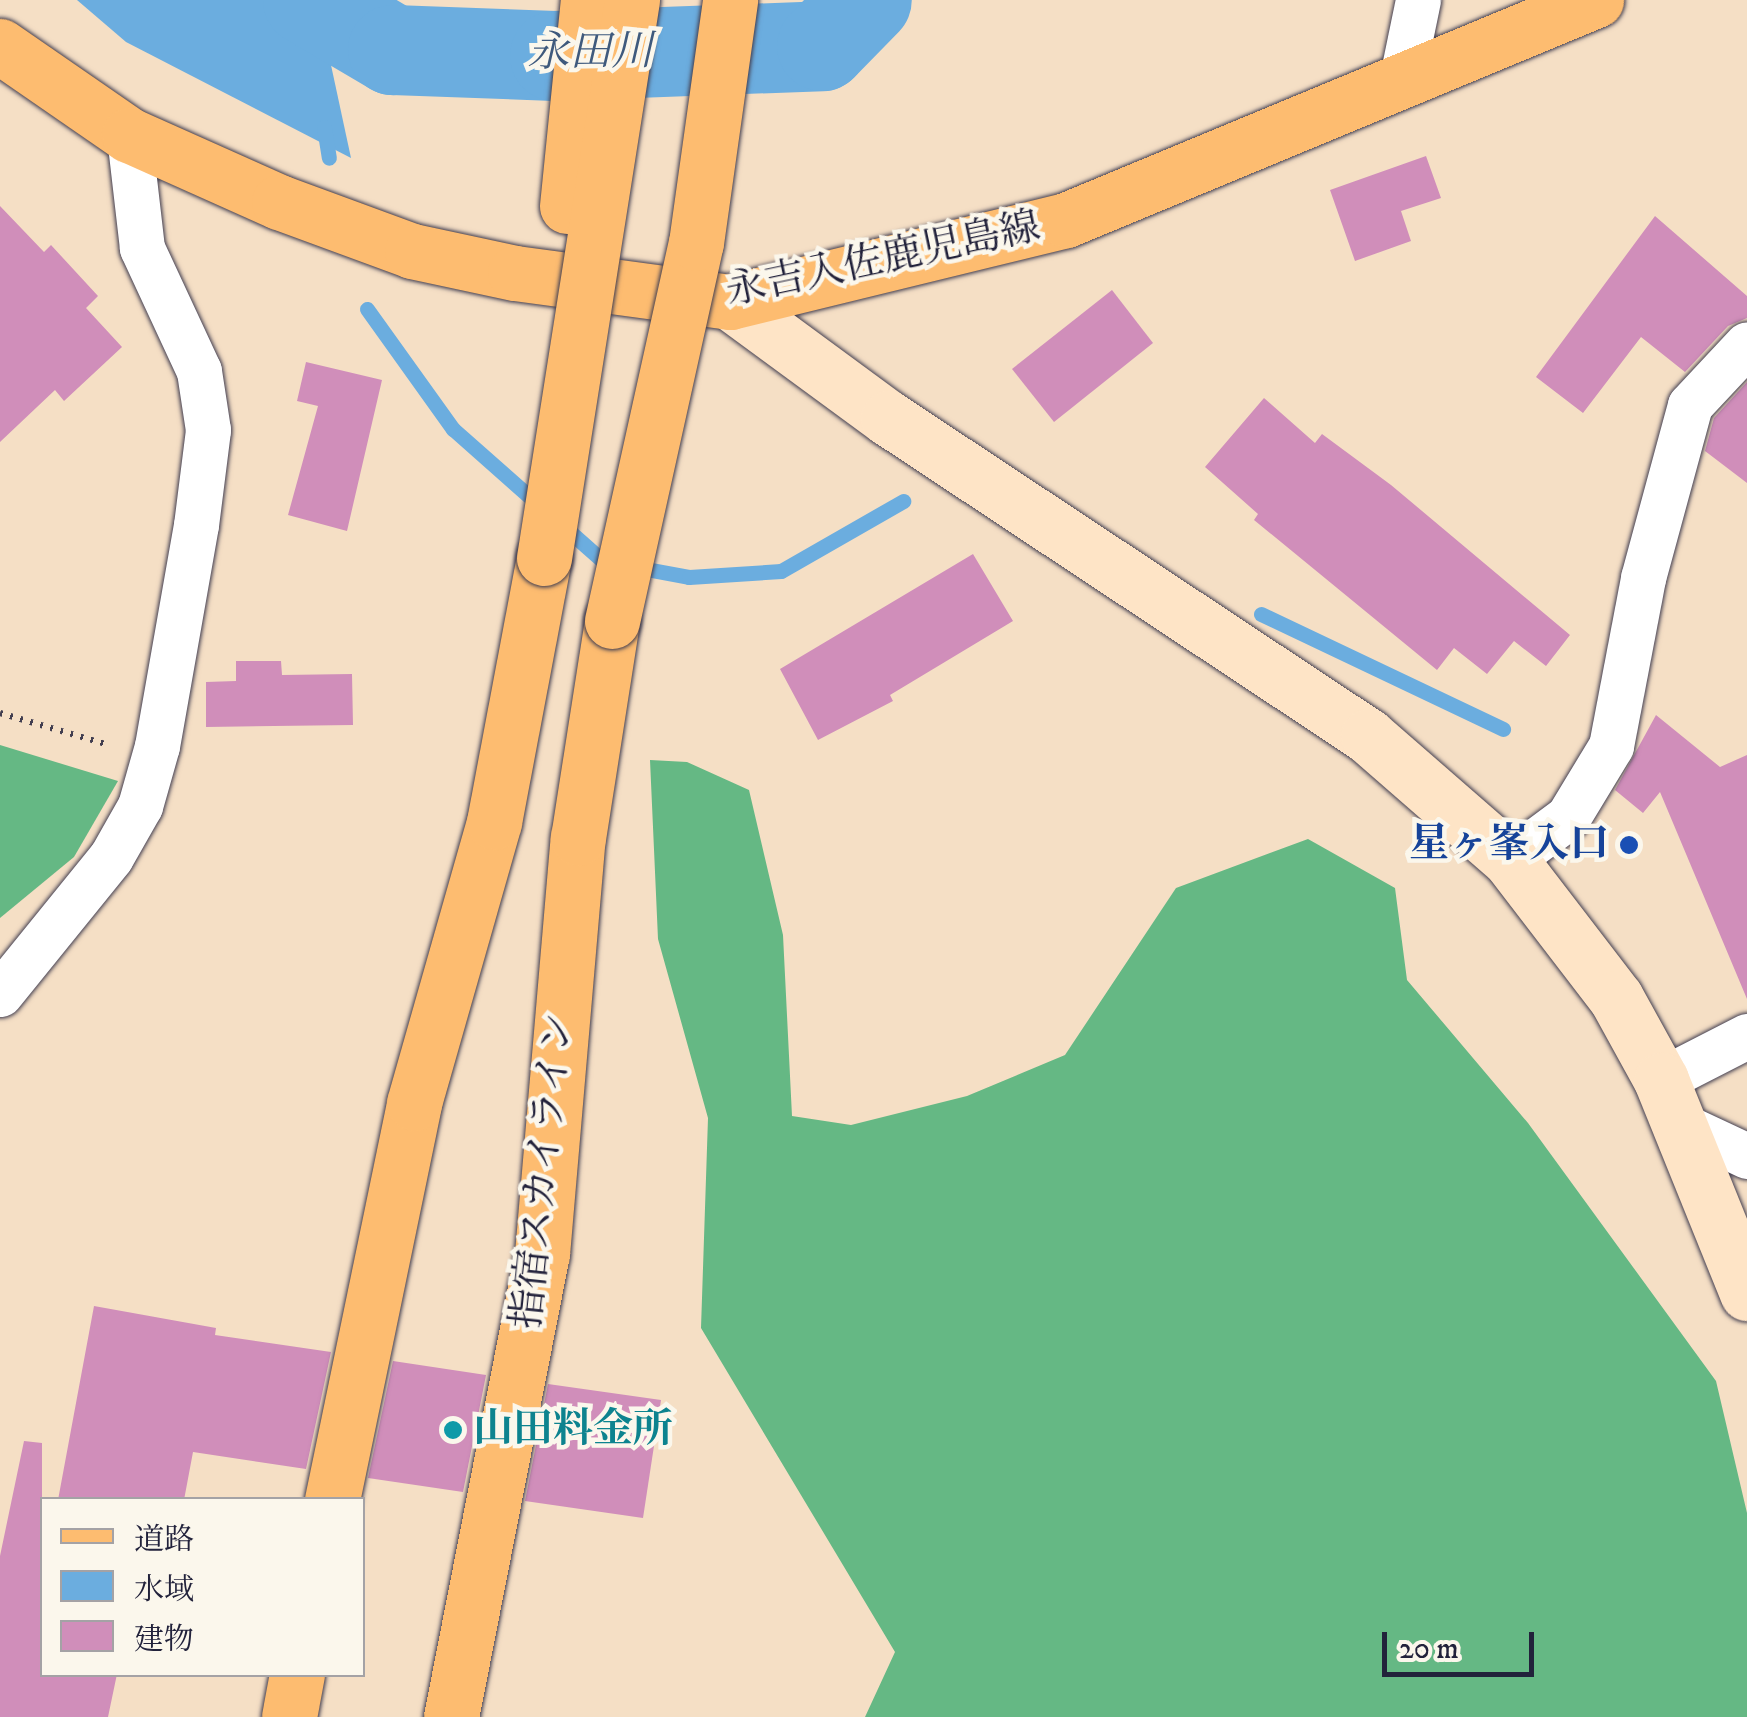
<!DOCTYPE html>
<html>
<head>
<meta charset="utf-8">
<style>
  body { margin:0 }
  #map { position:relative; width:1747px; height:1717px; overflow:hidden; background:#f5dfc5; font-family:"IM FELL DW Pica","Noto Serif JP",serif }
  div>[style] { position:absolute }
  .forest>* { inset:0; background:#65b884 }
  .water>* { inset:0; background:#6baddf }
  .stream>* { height:15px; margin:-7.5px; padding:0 7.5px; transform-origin:7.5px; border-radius:7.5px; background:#6baddf }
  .river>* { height:90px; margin:-45px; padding:0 45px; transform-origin:45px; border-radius:45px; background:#6baddf }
  .building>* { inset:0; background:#d08eba }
  .path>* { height:6px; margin-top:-3px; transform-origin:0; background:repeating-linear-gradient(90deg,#423e50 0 2.5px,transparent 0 10.5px) }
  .roads { filter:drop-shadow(0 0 2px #423e50) drop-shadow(0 0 2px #423e50) }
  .street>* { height:45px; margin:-22.5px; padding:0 22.5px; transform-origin:22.5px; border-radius:22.5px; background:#fff }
  .secondary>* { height:55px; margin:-27.5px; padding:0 27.5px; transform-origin:27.5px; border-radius:27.5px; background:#fee4c6 }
  .primary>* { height:55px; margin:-27.5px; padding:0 27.5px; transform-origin:27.5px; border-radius:27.5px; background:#fdbc70 }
  .highway>* { height:55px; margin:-27.5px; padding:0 27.5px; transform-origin:27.5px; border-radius:27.5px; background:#fdbc70 }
  .bridges { filter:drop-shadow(0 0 2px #423e50) drop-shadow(0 0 2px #423e50) }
  .highway-bridge>* { height:55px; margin:-27.5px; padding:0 27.5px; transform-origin:27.5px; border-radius:27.5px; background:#fdbc70 }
  .dots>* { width:28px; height:28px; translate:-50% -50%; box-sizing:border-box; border:5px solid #fbf7ec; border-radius:50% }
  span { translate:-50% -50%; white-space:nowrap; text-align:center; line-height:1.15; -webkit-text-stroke:9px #fbf7ec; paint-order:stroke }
  .street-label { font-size:40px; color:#22223b }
  .transit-label { font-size:40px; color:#164399; font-weight:700 }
  .right { translate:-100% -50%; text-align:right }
  .culture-label { font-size:40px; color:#0d838f; font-weight:700 }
  .left { translate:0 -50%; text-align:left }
  .water-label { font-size:42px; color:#3f5a7d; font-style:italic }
  .legend { position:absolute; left:40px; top:1497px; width:325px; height:180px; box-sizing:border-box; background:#fbf7ec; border:2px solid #a4a2a5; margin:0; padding:12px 18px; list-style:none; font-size:30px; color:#22223b }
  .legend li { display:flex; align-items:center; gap:20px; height:50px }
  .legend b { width:50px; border:2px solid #a4a2a5 }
  .scale { position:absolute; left:1382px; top:1632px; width:152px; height:45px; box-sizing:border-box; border:5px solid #22223b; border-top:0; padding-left:12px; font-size:30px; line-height:35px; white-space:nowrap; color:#22223b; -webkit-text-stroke:8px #fbf7ec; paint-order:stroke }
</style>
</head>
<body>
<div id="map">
  <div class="forest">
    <div style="clip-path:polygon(0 745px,118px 781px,74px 857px,0 918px)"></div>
    <div style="clip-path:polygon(650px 760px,687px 762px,749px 790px,783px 935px,792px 1116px,851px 1125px,967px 1096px,1065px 1055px,1176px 888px,1308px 839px,1395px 888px,1407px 980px,1528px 1123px,1716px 1381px,1747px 1513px,1747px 1717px,865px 1717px,895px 1652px,701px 1328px,708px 1118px,658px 939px)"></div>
  </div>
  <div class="water">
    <div style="clip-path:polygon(77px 0,317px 0,351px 158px,126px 42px)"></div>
  </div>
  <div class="stream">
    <div style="left:324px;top:127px;width:31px;rotate:81deg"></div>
    <div style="left:367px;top:309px;width:148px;rotate:54.4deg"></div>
    <div style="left:453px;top:429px;width:116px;rotate:41.5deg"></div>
    <div style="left:561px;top:524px;width:56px;rotate:41.4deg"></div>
    <div style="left:603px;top:561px;width:87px;rotate:10.5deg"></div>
    <div style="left:689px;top:577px;width:92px;rotate:-3.7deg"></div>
    <div style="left:781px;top:571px;width:141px;rotate:-29.8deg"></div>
    <div style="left:1261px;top:614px;width:268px;rotate:25.4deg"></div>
  </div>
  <div class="river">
    <div style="left:308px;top:0;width:99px;rotate:30.5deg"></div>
    <div style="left:393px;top:50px;width:162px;rotate:2.1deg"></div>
    <div style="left:555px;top:56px;width:267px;rotate:-2.1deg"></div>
    <div style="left:822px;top:46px;width:64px;rotate:-45.6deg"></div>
  </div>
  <div class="building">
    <div style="clip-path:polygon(1426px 156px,1441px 198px,1401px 211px,1411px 241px,1355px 261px,1330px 190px)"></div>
    <div style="clip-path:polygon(0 206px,44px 252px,51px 245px,98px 296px,86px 308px,122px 347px,64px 401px,55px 390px,0 442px)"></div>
    <div style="clip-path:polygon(1655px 216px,1747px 296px,1747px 318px,1728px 326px,1685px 372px,1641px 337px,1583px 413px,1536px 377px)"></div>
    <div style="clip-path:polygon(1112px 290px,1153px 343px,1054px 422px,1012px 369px)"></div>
    <div style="clip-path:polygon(306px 362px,382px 380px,347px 531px,288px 515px,318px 406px,297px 401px)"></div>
    <div style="clip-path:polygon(1747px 382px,1747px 483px,1705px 451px,1714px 418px)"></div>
    <div style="clip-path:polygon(1264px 398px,1315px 443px,1322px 434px,1391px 485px,1570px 635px,1546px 666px,1514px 641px,1487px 674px,1454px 648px,1437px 670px,1254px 520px,1258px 514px,1205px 467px)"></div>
    <div style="clip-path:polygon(973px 554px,1013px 621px,890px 695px,893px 701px,818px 740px,780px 669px)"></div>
    <div style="clip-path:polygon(236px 661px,281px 661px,282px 675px,352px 674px,353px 725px,206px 727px,206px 682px,236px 681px)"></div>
    <div style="clip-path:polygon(1656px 715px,1720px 767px,1747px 755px,1747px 999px,1660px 792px,1643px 813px,1615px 790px)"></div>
    <div style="clip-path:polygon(94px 1306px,216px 1328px,215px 1335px,331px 1352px,306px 1469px,193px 1452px,184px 1500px,58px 1500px)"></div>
    <div style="clip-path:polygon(393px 1361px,486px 1375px,463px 1492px,368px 1478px)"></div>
    <div style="clip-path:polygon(548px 1384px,661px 1400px,643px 1518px,525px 1501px)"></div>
    <div style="clip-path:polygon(24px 1441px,42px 1443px,42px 1674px,117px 1674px,108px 1717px,0 1717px,0 1556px)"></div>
  </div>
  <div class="path">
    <div style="left:0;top:713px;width:114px;rotate:16.4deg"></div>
  </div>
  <div class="roads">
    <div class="street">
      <div style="left:1401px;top:82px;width:84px;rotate:-78.3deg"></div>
      <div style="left:1510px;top:860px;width:72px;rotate:-36.6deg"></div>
      <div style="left:1568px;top:817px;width:83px;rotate:-58.8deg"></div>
      <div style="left:1611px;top:746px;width:171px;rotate:-79.2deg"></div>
      <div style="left:1643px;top:578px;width:179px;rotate:-74.8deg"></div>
      <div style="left:1690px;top:405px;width:83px;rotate:-46.9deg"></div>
      <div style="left:0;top:994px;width:176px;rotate:-51deg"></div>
      <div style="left:111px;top:857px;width:59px;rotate:-60.4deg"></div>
      <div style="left:140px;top:806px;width:62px;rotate:-74.2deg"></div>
      <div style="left:157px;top:746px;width:224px;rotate:-80deg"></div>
      <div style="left:196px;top:525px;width:96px;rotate:-82.8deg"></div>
      <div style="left:208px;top:430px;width:60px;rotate:-98.7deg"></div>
      <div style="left:199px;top:371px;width:136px;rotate:-114.9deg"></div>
      <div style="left:142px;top:248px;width:114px;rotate:-96.6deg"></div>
      <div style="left:1661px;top:1080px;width:97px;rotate:-27.1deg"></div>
      <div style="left:1679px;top:1124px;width:75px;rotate:25.2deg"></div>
    </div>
    <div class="secondary">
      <div style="left:730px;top:302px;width:196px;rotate:36.3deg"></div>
      <div style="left:888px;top:418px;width:576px;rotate:33.52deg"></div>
      <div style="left:1368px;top:736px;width:189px;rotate:41.1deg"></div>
      <div style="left:1510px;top:860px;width:174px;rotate:52.5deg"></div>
      <div style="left:1616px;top:998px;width:94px;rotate:61.2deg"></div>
      <div style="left:1661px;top:1080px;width:230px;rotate:68deg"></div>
    </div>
    <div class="primary">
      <div style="left:0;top:46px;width:157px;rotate:34.6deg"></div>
      <div style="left:129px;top:135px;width:164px;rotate:24.1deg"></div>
      <div style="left:279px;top:202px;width:142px;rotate:20.2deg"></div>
      <div style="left:412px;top:251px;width:105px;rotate:12.1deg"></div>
      <div style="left:515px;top:273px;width:217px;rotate:7.7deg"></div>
      <div style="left:730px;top:302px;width:346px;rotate:-13.7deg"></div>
      <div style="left:1066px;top:220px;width:574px;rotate:-22.54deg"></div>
    </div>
    <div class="highway">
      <div style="left:332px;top:1500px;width:405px;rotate:-78.3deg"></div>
      <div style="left:414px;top:1103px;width:292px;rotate:-74.1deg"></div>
      <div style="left:494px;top:822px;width:269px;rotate:-79.3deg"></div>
      <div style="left:289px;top:1717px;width:44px;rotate:-79.5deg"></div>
      <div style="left:451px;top:1717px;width:472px;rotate:-78.9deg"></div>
      <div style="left:542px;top:1254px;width:418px;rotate:-85.1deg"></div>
      <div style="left:578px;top:838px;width:220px;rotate:-81.1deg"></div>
    </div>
  </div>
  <div class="bridges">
    <div class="highway-bridge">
      <div style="left:567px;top:206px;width:207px;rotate:-84.2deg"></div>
      <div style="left:544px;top:558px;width:565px;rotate:-81.04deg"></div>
      <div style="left:612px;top:621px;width:387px;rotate:-77.5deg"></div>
      <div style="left:696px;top:243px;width:245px;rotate:-82deg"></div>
    </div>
  </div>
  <div class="dots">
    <div style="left:1629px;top:845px;background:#1a4fb4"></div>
    <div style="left:453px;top:1430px;background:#0f9aa8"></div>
  </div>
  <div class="street-label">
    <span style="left:883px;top:260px;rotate:-12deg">永吉入佐鹿児島線</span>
    <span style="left:544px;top:1171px;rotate:-84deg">指宿スカイライン</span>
  </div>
  <div class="transit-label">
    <span class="right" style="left:1609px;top:845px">星ヶ峯入口</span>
  </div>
  <div class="culture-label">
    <span class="left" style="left:473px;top:1430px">山田料金所</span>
  </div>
  <div class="water-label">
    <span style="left:590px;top:53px;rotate:-1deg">永田川</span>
  </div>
  <ul class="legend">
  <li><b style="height:12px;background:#fdbc70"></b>道路</li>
  <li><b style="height:28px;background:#6baddf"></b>水域</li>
  <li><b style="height:28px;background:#d08eba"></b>建物</li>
  </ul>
  <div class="scale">20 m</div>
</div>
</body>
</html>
